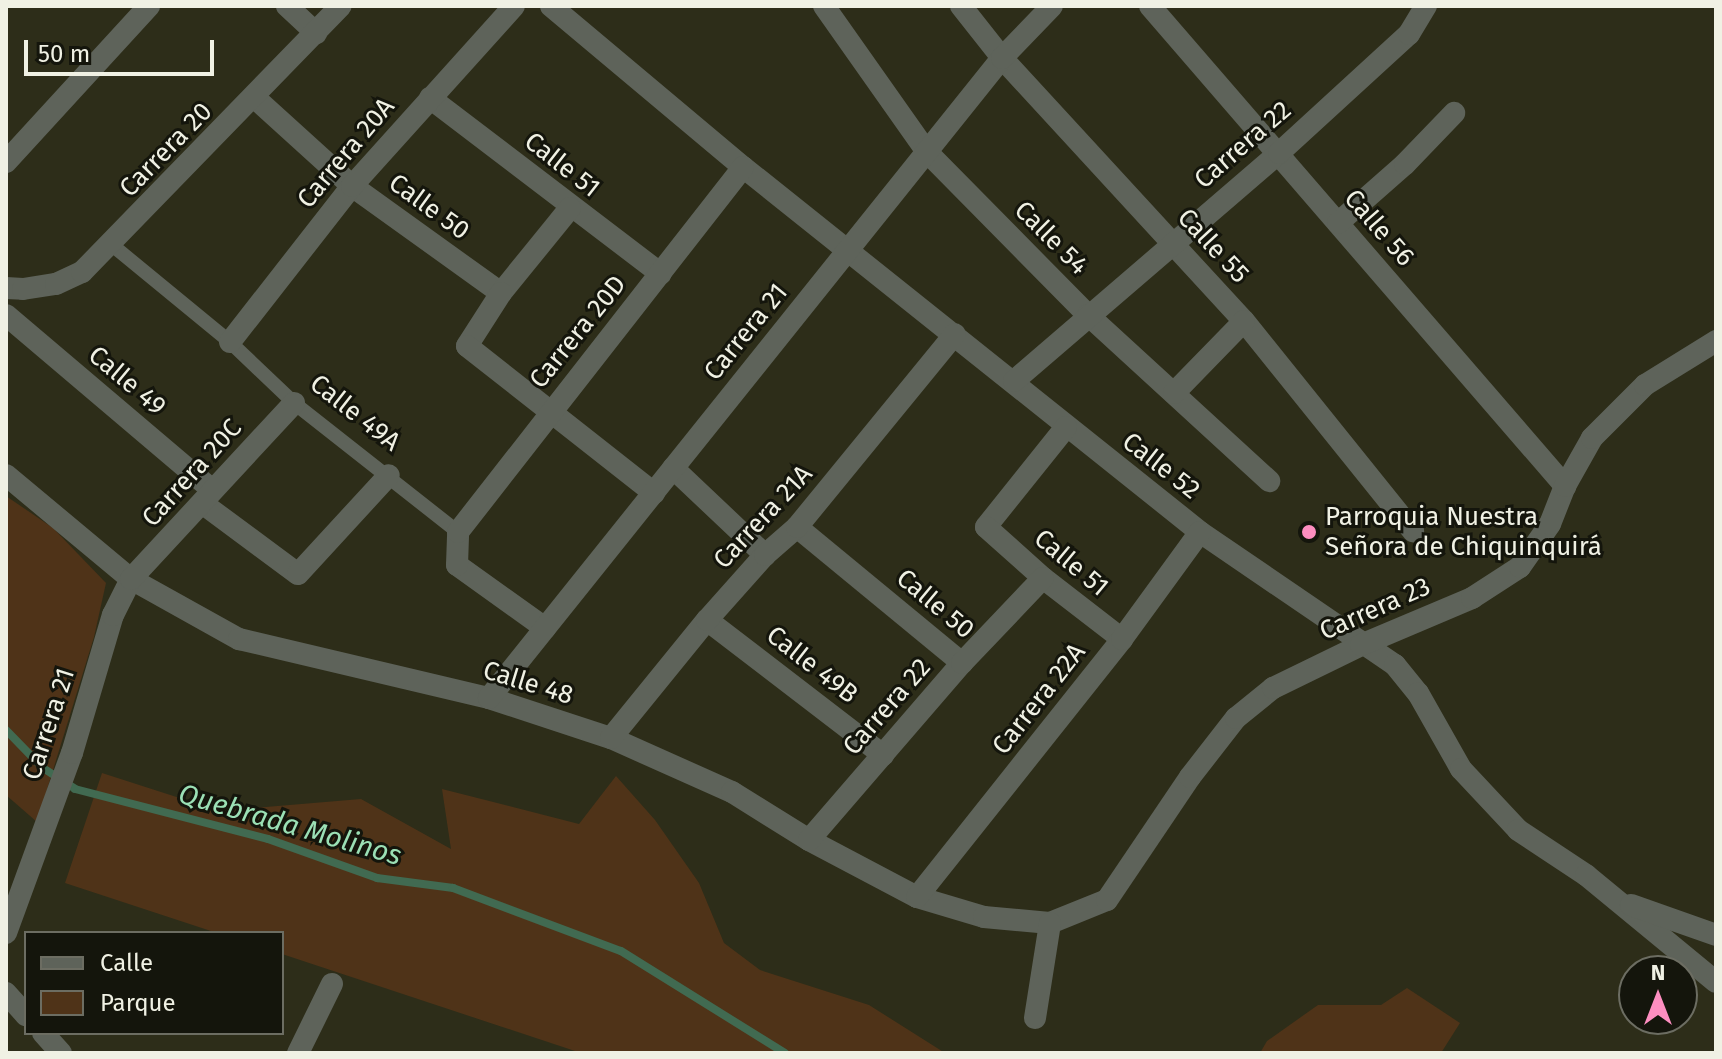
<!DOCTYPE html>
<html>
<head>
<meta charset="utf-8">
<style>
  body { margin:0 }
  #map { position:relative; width:1722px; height:1059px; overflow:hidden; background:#2d2d19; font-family:"Fira Sans",sans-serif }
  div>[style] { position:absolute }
  .green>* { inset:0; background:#4f3318 }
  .stream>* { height:8px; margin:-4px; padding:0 4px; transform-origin:4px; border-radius:4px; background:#416a51 }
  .service>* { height:14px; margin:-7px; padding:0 7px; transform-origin:7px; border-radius:7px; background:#5e635a }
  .minor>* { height:22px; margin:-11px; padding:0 11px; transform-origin:11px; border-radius:11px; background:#5e635a }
  .dots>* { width:22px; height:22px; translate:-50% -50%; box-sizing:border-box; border:4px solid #14150c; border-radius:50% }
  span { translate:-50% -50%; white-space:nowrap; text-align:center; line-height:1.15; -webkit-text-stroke:6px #14150c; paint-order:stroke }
  .street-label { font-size:26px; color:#f0f1e4 }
  .poi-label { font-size:26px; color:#f0f1e4 }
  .left { translate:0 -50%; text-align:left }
  .water-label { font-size:28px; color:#9be0b5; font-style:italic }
  .frame { position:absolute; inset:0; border:8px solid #f0f1e4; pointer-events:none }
  .legend { position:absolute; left:24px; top:931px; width:260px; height:104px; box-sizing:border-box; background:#14150c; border:2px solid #6c6d62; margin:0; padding:10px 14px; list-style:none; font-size:24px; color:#f0f1e4 }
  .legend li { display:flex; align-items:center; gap:16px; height:40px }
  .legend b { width:40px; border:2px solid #6c6d62 }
  .north { position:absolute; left:1618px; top:955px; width:80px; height:80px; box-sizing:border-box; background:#14150c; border:2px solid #6c6d62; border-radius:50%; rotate:0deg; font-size:22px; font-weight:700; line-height:32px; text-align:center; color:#f0f1e4 }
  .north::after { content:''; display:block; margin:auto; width:28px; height:36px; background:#fd8ec0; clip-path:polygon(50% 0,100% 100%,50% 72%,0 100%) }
  .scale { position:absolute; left:24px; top:40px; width:190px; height:36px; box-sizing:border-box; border:4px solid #f0f1e4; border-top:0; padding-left:10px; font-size:24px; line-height:28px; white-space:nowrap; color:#f0f1e4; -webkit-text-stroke:6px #14150c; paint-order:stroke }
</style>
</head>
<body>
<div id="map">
  <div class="green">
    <div style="clip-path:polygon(6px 496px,53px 528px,106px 583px,94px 637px,37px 822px,6px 795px)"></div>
    <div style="clip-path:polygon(102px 773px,220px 811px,361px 799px,451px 849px,442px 789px,579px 824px,616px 776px,655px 820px,699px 883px,724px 943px,760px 970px,869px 1005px,945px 1053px,581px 1053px,282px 954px,282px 933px,217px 933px,65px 883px)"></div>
    <div style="clip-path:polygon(1407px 988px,1460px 1023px,1441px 1053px,1260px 1053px,1267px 1041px,1318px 1005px,1381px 1005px)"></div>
  </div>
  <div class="stream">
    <div style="left:6px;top:730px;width:53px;rotate:45.8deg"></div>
    <div style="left:43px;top:768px;width:38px;rotate:33deg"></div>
    <div style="left:75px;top:789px;width:199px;rotate:14.5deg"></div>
    <div style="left:268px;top:839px;width:116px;rotate:19.7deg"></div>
    <div style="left:377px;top:878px;width:77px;rotate:7.5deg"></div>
    <div style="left:453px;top:888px;width:179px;rotate:20.6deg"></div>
    <div style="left:621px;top:951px;width:193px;rotate:31.9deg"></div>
  </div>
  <div class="service">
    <div style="left:112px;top:245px;width:153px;rotate:39.4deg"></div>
    <div style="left:230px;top:342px;width:88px;rotate:43.6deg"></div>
    <div style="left:294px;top:403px;width:209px;rotate:38.2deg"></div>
  </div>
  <div class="minor">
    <div style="left:287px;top:6px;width:40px;rotate:43deg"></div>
    <div style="left:551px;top:6px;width:251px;rotate:40deg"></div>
    <div style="left:743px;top:167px;width:585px;rotate:38.61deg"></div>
    <div style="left:1200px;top:532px;width:236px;rotate:34.3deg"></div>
    <div style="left:1395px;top:665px;width:36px;rotate:51deg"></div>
    <div style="left:1418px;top:693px;width:87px;rotate:60.5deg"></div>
    <div style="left:1461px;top:769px;width:83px;rotate:46.9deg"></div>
    <div style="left:1518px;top:830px;width:82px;rotate:33.5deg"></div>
    <div style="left:1586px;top:875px;width:168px;rotate:39.5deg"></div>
    <div style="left:824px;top:6px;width:179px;rotate:54.8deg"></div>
    <div style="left:927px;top:152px;width:229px;rotate:45.4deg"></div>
    <div style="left:1088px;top:315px;width:246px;rotate:42.5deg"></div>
    <div style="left:961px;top:6px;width:66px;rotate:51.7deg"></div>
    <div style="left:1002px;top:58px;width:357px;rotate:47.4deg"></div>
    <div style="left:1244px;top:321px;width:270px;rotate:51.2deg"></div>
    <div style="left:1150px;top:6px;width:635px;rotate:49.15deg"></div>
    <div style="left:255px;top:98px;width:131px;rotate:42.2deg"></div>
    <div style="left:352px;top:186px;width:183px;rotate:35.7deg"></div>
    <div style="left:430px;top:98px;width:290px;rotate:37.3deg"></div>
    <div style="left:6px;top:162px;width:212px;rotate:-47.5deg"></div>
    <div style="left:570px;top:208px;width:109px;rotate:129.1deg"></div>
    <div style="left:501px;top:293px;width:63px;rotate:122.7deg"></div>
    <div style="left:467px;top:346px;width:238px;rotate:38.2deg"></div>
    <div style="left:1338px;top:223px;width:89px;rotate:-41.4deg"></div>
    <div style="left:1405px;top:164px;width:71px;rotate:-46.1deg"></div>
    <div style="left:6px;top:288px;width:17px;rotate:3deg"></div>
    <div style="left:23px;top:289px;width:33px;rotate:-9deg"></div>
    <div style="left:56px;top:284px;width:29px;rotate:-25deg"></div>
    <div style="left:82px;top:272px;width:371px;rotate:-45.8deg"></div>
    <div style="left:6px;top:315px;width:270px;rotate:40.3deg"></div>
    <div style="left:230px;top:342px;width:198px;rotate:-52deg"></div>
    <div style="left:352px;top:186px;width:242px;rotate:-48deg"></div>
    <div style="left:1014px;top:381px;width:350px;rotate:-40.7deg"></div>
    <div style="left:1279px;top:153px;width:176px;rotate:-42.5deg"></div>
    <div style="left:1409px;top:34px;width:33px;rotate:-59deg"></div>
    <div style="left:1174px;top:393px;width:100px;rotate:-45.8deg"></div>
    <div style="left:1066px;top:427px;width:128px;rotate:128.7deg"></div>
    <div style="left:986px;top:527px;width:76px;rotate:41.8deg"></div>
    <div style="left:1043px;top:578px;width:100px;rotate:37.7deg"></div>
    <div style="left:673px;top:468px;width:127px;rotate:43.4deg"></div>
    <div style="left:6px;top:475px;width:163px;rotate:39.8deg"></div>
    <div style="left:131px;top:579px;width:124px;rotate:29.1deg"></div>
    <div style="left:239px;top:639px;width:257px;rotate:13.3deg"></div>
    <div style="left:489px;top:698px;width:128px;rotate:18.2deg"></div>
    <div style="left:611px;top:738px;width:133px;rotate:24.1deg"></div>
    <div style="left:732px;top:792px;width:91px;rotate:31.9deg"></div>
    <div style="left:809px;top:840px;width:122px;rotate:27.8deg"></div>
    <div style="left:917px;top:897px;width:70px;rotate:16.6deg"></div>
    <div style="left:984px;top:917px;width:66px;rotate:5.2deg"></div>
    <div style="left:1050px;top:923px;width:61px;rotate:-22deg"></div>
    <div style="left:1107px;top:900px;width:148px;rotate:-56deg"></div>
    <div style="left:1190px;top:777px;width:75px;rotate:-52.1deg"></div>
    <div style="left:1236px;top:718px;width:48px;rotate:-39deg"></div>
    <div style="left:1273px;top:688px;width:98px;rotate:-26deg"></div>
    <div style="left:1361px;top:645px;width:121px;rotate:-22.9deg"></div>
    <div style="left:1472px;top:598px;width:57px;rotate:-32.9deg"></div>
    <div style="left:1520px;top:567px;width:52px;rotate:-55.1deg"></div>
    <div style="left:1550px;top:524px;width:41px;rotate:-68.5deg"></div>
    <div style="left:1565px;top:486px;width:55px;rotate:-60.6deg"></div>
    <div style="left:1592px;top:438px;width:75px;rotate:-45deg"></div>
    <div style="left:1645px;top:385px;width:84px;rotate:-31.8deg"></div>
    <div style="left:202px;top:503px;width:119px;rotate:36.5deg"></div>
    <div style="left:298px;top:574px;width:134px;rotate:-47.4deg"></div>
    <div style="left:797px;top:527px;width:214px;rotate:39.5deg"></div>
    <div style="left:707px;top:620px;width:222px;rotate:37.5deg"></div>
    <div style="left:545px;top:628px;width:108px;rotate:-144.4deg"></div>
    <div style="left:457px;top:565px;width:33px;rotate:-88deg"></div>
    <div style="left:458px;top:532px;width:463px;rotate:-52deg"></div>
    <div style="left:489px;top:698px;width:820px;rotate:-51.29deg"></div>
    <div style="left:1002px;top:58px;width:72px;rotate:-46.1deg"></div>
    <div style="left:611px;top:738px;width:152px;rotate:-50.9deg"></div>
    <div style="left:707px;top:620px;width:87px;rotate:-48.3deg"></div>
    <div style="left:765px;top:555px;width:43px;rotate:-41.2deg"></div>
    <div style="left:797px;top:527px;width:249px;rotate:-50.7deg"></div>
    <div style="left:809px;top:840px;width:234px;rotate:-49.2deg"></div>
    <div style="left:962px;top:663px;width:117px;rotate:-46.4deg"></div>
    <div style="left:917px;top:897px;width:330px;rotate:-51.5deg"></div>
    <div style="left:1122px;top:639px;width:132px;rotate:-53.9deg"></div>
    <div style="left:1631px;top:905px;width:90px;rotate:19.4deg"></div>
    <div style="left:6px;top:933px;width:192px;rotate:-69.9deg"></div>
    <div style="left:72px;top:753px;width:144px;rotate:-73.5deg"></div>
    <div style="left:113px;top:615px;width:40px;rotate:-63.4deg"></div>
    <div style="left:131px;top:579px;width:240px;rotate:-47.2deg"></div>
    <div style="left:6px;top:993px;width:30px;rotate:48deg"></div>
    <div style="left:1035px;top:1018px;width:96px;rotate:-81deg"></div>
    <div style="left:43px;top:1033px;width:27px;rotate:48deg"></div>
    <div style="left:298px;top:1053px;width:77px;rotate:-63.8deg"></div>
  </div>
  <div class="dots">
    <div style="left:1309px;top:532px;background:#fd8ec0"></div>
  </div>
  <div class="street-label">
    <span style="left:1243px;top:145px;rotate:-41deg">Carrera 22</span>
    <span style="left:166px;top:150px;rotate:-46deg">Carrera 20</span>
    <span style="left:346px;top:153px;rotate:-50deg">Carrera 20A</span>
    <span style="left:562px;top:165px;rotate:38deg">Calle 51</span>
    <span style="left:429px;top:207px;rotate:36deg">Calle 50</span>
    <span style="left:1379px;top:228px;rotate:49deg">Calle 56</span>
    <span style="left:1051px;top:238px;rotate:45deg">Calle 54</span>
    <span style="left:1213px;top:246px;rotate:47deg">Calle 55</span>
    <span style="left:578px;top:332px;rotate:-51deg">Carrera 20D</span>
    <span style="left:746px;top:332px;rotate:-51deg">Carrera 21</span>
    <span style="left:127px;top:381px;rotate:40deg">Calle 49</span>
    <span style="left:355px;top:413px;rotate:38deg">Calle 49A</span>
    <span style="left:1161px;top:466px;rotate:38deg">Calle 52</span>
    <span style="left:192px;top:473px;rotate:-48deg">Carrera 20C</span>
    <span style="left:763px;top:517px;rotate:-47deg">Carrera 21A</span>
    <span style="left:1071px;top:563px;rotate:40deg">Calle 51</span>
    <span style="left:935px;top:604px;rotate:40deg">Calle 50</span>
    <span style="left:1375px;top:609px;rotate:-24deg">Carrera 23</span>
    <span style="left:812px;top:665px;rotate:38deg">Calle 49B</span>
    <span style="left:528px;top:683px;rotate:17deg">Calle 48</span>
    <span style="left:1039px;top:699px;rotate:-52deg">Carrera 22A</span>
    <span style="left:887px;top:707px;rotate:-49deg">Carrera 22</span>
    <span style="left:49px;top:724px;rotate:-72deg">Carrera 21</span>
  </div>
  <div class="poi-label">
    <span class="left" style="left:1325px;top:532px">Parroquia Nuestra<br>Señora de Chiquinquirá</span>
  </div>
  <div class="water-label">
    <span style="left:290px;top:825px;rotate:16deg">Quebrada Molinos</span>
  </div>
  <div class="frame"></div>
  <ul class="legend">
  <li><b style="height:10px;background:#5e635a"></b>Calle</li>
  <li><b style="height:22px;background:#4f3318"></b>Parque</li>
  </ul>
  <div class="north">N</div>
  <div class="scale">50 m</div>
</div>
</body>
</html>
